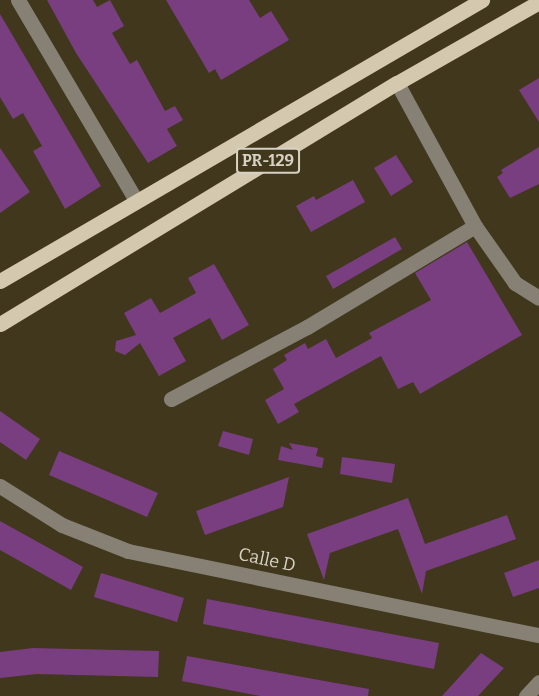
<!DOCTYPE html>
<html>
<head>
<meta charset="utf-8">
<style>
  body { margin:0 }
  #map { position:relative; width:539px; height:696px; overflow:hidden; background:#40371c; font-family:Bitter,serif }
  div>[style] { position:absolute }
  .building>* { inset:0; background:#783e7f }
  .minor>* { height:15px; margin:-7.5px; padding:0 7.5px; transform-origin:7.5px; border-radius:7.5px; background:#868174 }
  .major>* { height:15px; margin:-7.5px; padding:0 7.5px; transform-origin:7.5px; border-radius:7.5px; background:#d4c9af }
  span { translate:-50% -50%; white-space:nowrap; text-align:center; line-height:1.15; -webkit-text-stroke:4.5px #40371c; paint-order:stroke }
  .shield-label span { padding:2px 4px; background:#40371c; border:2px solid; border-radius:4px; -webkit-text-stroke-width:0 }
  .shield-label { font-size:16px; color:#d7d2c3; font-weight:700 }
  .street-label { font-size:18px; color:#d7d2c3 }
</style>
</head>
<body>
<div id="map">
  <div class="building">
    <div style="clip-path:polygon(47px 0,93px 0,97px 7px,110px 0,124px 26px,112px 33px,130px 64px,137px 60px,165px 111px,175px 106px,183px 120px,167px 129px,177px 146px,148px 163px,76px 53px)"></div>
    <div style="clip-path:polygon(166px 0,249px 0,260px 18px,271px 11px,289px 40px,221px 80px,215px 69px,209px 73px)"></div>
    <div style="clip-path:polygon(0 14px,101px 186px,65px 209px,33px 151px,42px 146px,23px 113px,13px 119px,0 97px)"></div>
    <div style="clip-path:polygon(539px 78px,539px 122px,519px 90px)"></div>
    <div style="clip-path:polygon(539px 147px,539px 184px,510px 198px,497px 177px,503px 173px,501px 170px)"></div>
    <div style="clip-path:polygon(0 148px,30px 192px,0 213px)"></div>
    <div style="clip-path:polygon(396px 155px,413px 182px,391px 196px,374px 168px)"></div>
    <div style="clip-path:polygon(353px 180px,365px 202px,311px 232px,296px 206px,314px 196px,316px 200px)"></div>
    <div style="clip-path:polygon(395px 237px,402px 249px,333px 289px,326px 276px)"></div>
    <div style="clip-path:polygon(467px 242px,522px 335px,420px 394px,413px 382px,398px 389px,381px 356px,294px 404px,299px 412px,278px 424px,265px 400px,284px 389px,273px 369px,287px 360px,284px 355px,305px 343px,308px 349px,326px 339px,336px 358px,372px 338px,369px 333px,431px 300px,415px 273px)"></div>
    <div style="clip-path:polygon(214px 264px,249px 325px,222px 340px,210px 318px,173px 338px,186px 361px,159px 376px,140px 343px,125px 355px,115px 351px,116px 341px,136px 335px,124px 313px,151px 298px,160px 313px,196px 293px,188px 278px)"></div>
    <div style="clip-path:polygon(0 411px,40px 439px,26px 460px,0 442px)"></div>
    <div style="clip-path:polygon(223px 431px,253px 439px,249px 455px,218px 446px)"></div>
    <div style="clip-path:polygon(289px 443px,318px 448px,316px 456px,324px 458px,322px 468px,278px 460px,281px 446px,293px 450px)"></div>
    <div style="clip-path:polygon(59px 451px,158px 493px,147px 517px,49px 475px)"></div>
    <div style="clip-path:polygon(342px 457px,395px 464px,392px 483px,340px 474px)"></div>
    <div style="clip-path:polygon(289px 477px,283px 507px,205px 535px,196px 511px)"></div>
    <div style="clip-path:polygon(408px 498px,425px 544px,507px 515px,516px 539px,426px 571px,422px 594px,398px 529px,330px 553px,324px 580px,307px 534px)"></div>
    <div style="clip-path:polygon(0 521px,83px 567px,71px 590px,0 550px)"></div>
    <div style="clip-path:polygon(539px 560px,539px 588px,513px 597px,504px 573px)"></div>
    <div style="clip-path:polygon(101px 573px,184px 598px,177px 622px,94px 597px)"></div>
    <div style="clip-path:polygon(207px 599px,439px 643px,434px 669px,203px 624px)"></div>
    <div style="clip-path:polygon(33px 648px,159px 651px,158px 677px,37px 674px,0 678px,0 652px)"></div>
    <div style="clip-path:polygon(481px 653px,504px 668px,478px 696px,442px 696px)"></div>
    <div style="clip-path:polygon(187px 656px,369px 689px,368px 696px,260px 696px,182px 681px)"></div>
  </div>
  <div class="minor">
    <div style="left:18px;top:0;width:231px;rotate:59.5deg"></div>
    <div style="left:397px;top:83px;width:163px;rotate:61.4deg"></div>
    <div style="left:475px;top:226px;width:70px;rotate:54.9deg"></div>
    <div style="left:515px;top:283px;width:28px;rotate:32deg"></div>
    <div style="left:171px;top:399px;width:154px;rotate:-27.9deg"></div>
    <div style="left:307px;top:327px;width:196px;rotate:-31deg"></div>
    <div style="left:0;top:486px;width:73px;rotate:32.2deg"></div>
    <div style="left:62px;top:525px;width:71px;rotate:21.5deg"></div>
    <div style="left:128px;top:551px;width:419px;rotate:11.6deg"></div>
    <div style="left:526px;top:696px;width:19px;rotate:-47deg"></div>
  </div>
  <div class="major">
    <div style="left:0;top:281px;width:558px;rotate:-30.24deg"></div>
    <div style="left:0;top:324px;width:464px;rotate:-31.3deg"></div>
    <div style="left:397px;top:83px;width:163px;rotate:-29.7deg"></div>
  </div>
  <div class="shield-label">
    <span style="left:268px;top:161px">PR-129</span>
  </div>
  <div class="street-label">
    <span style="left:267px;top:560px;rotate:12deg">Calle D</span>
  </div>
</div>
</body>
</html>
